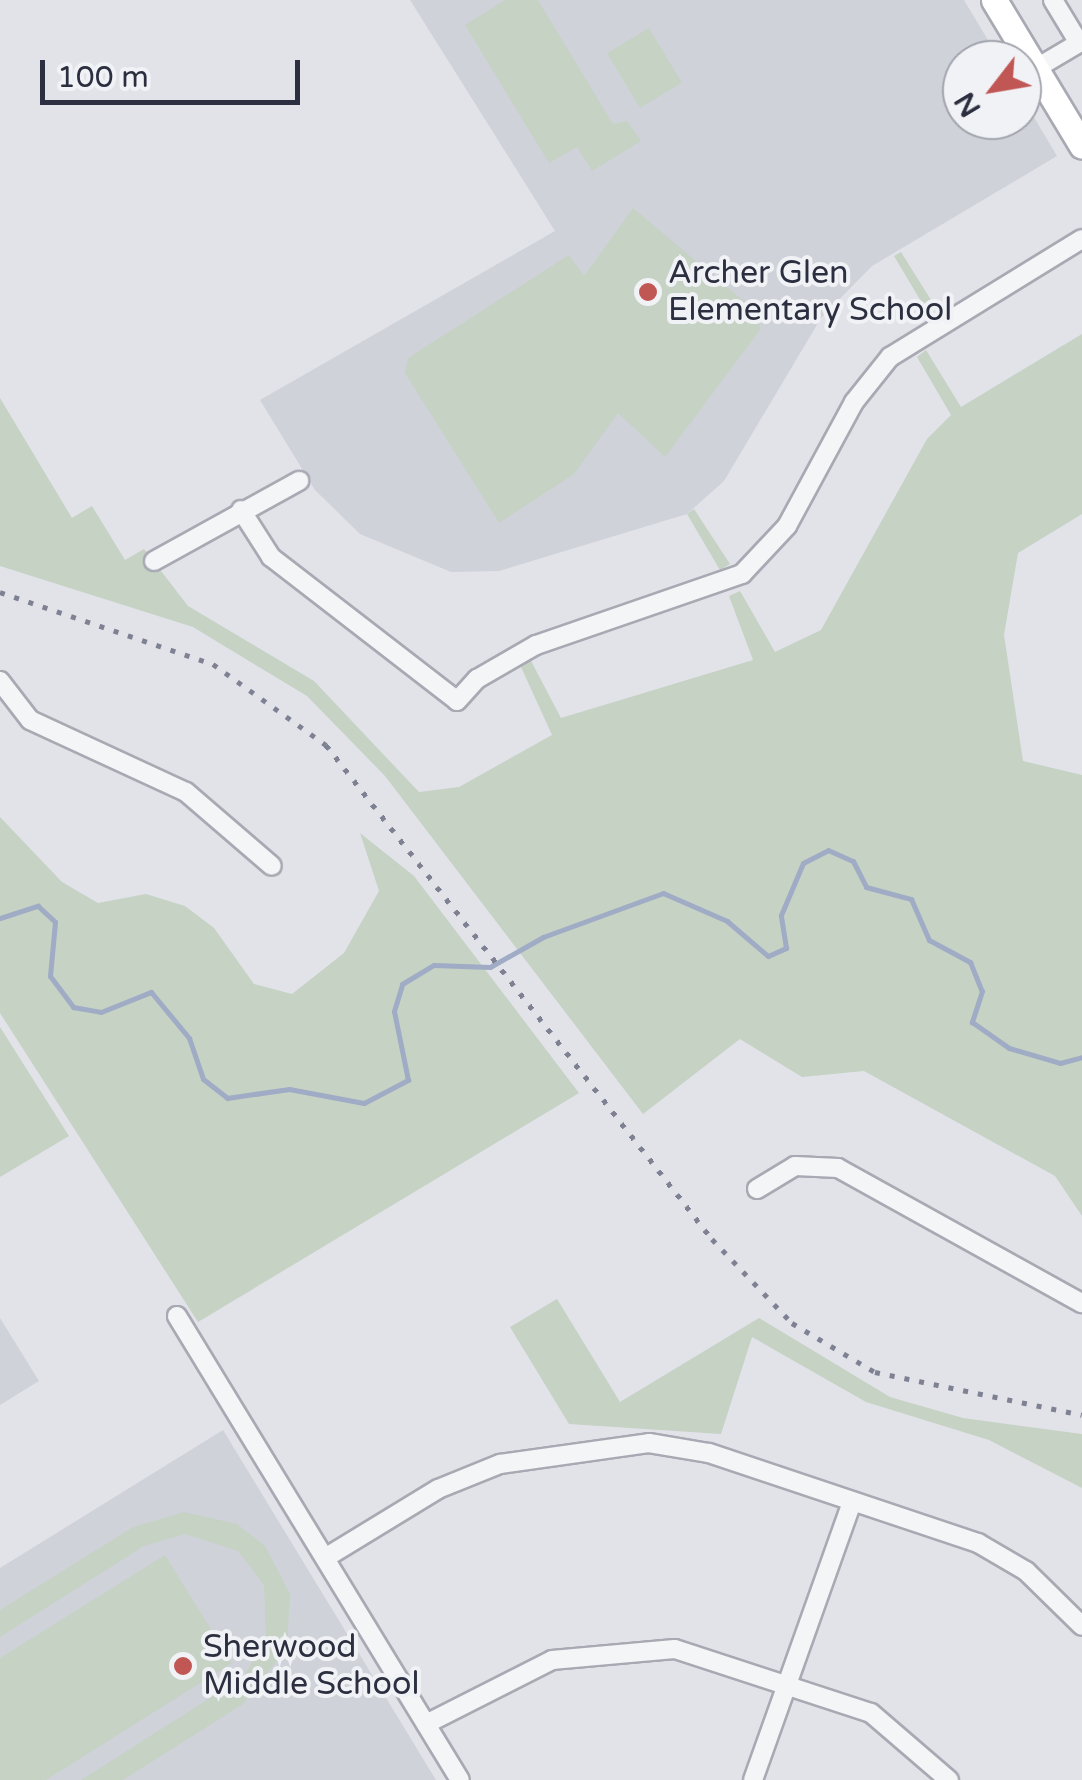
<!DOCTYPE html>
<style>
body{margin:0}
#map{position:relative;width:1082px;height:1780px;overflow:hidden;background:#e2e3e9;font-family:"Varela Round",sans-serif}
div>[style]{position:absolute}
.built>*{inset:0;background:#d0d2da}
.green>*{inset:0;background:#c5d2c4;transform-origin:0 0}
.stream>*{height:5px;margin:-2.5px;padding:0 2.5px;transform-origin:2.5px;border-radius:2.5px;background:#a0abc5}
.roads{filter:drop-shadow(2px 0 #a8a9b3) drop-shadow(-2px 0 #a8a9b3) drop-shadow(0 2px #a8a9b3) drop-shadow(0 -2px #a8a9b3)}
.minor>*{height:18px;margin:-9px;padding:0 9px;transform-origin:9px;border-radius:9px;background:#f4f5f7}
.secondary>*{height:25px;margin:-12.5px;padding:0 12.5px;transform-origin:12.5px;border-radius:12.5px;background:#fff}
.rail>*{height:5px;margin-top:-2.5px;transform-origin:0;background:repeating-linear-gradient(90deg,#7d8191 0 5px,transparent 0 15px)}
.dots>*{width:28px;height:28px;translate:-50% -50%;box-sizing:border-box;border:5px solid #f1f2f6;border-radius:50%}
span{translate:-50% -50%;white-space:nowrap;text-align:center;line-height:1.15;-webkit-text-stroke:8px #f1f2f6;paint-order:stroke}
.poi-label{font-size:32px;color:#2c2f3f}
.left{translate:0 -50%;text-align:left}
.north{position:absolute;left:942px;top:40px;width:100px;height:100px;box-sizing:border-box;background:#f1f2f6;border:2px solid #a2a4ad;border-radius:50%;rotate:239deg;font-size:28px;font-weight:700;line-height:40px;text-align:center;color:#2c2f3f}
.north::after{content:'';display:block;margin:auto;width:35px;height:45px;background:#c15754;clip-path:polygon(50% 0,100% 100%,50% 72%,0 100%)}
.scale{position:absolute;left:40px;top:60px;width:260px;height:45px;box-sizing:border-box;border:5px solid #2c2f3f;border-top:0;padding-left:12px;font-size:30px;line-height:35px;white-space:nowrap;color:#2c2f3f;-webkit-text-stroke:8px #f1f2f6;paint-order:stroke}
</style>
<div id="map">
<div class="built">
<i style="clip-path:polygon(410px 0,964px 0,1000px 60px,962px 60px,962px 120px,1022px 120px,1022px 97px,1057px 156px,872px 266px,821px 318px,724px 481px,687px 514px,499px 571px,451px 572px,360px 534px,315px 490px,260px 400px,555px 231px)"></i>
<i style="clip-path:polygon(0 1318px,39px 1381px,0 1405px)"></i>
<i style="clip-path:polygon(223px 1430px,436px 1780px,0 1780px,0 1568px)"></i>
</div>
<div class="green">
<i style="clip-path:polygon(505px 0,538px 0,613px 124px,627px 121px,641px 141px,592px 171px,577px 147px,549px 163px,465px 25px)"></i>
<i style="left:649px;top:28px;width:64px;height:49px;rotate:59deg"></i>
<i style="clip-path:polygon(633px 208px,758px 313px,760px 330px,665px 457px,618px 413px,574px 474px,499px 523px,405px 373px,408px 358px,569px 255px,584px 276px)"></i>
<i style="clip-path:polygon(901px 252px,936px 308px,928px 313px,894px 256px)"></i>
<i style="clip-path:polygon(1082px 334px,1082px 514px,1018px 553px,1004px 635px,1023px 761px,1082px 775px,1082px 1216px,1055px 1176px,864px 1071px,802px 1077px,740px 1039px,643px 1114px,385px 776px,307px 696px,193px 627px,0 566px,0 398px,72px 518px,92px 506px,125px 560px,144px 549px,188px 606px,314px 681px,419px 792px,459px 787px,552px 735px,521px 667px,531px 661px,561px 718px,753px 660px,729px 596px,740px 591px,775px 652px,821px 630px,927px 439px,951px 415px,917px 357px,926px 350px,961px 407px)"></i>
<i style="clip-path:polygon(694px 509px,730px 564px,720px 570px,687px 514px)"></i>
<i style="clip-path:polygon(0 817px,62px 882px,98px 903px,146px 894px,185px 906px,214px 928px,254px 984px,292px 994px,344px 953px,379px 891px,360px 833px,414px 876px,579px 1093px,198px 1322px,0 1013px)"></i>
<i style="clip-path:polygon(0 1027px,69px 1136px,0 1177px)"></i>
<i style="clip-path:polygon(557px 1299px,620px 1402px,759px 1318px,890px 1397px,963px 1418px,1082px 1434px,1082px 1488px,989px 1440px,866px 1402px,752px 1337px,721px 1434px,569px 1424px,510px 1327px)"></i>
<i style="clip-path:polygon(184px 1512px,237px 1524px,265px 1546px,290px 1594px,287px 1648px,243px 1704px,123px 1780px,81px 1780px,243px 1677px,266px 1641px,264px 1585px,238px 1551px,185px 1534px,144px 1546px,0 1637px,0 1610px,133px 1527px)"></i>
<i style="clip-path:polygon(165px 1555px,232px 1663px,46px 1780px,0 1780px,0 1658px)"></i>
</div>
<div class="stream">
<i style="left:0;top:918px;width:40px;rotate:-18deg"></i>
<i style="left:38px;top:906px;width:23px;rotate:43deg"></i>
<i style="left:55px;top:922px;width:54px;rotate:95.3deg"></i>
<i style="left:50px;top:976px;width:39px;rotate:53deg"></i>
<i style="left:73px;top:1007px;width:28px;rotate:10deg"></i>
<i style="left:101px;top:1012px;width:54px;rotate:-21.8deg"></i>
<i style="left:151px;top:992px;width:60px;rotate:50.4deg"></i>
<i style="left:189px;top:1038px;width:43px;rotate:71.1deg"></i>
<i style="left:203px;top:1079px;width:31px;rotate:38deg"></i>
<i style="left:227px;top:1098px;width:63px;rotate:-8.3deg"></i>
<i style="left:289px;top:1089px;width:76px;rotate:10.6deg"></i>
<i style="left:364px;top:1103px;width:50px;rotate:-27.6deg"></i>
<i style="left:408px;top:1080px;width:70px;rotate:-101.5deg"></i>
<i style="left:394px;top:1011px;width:28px;rotate:-73deg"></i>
<i style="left:402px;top:984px;width:37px;rotate:-31deg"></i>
<i style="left:434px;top:965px;width:56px;rotate:2deg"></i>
<i style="left:490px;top:967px;width:61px;rotate:-29.5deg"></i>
<i style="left:543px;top:937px;width:128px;rotate:-20.1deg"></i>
<i style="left:663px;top:893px;width:70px;rotate:23.6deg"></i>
<i style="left:727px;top:921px;width:54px;rotate:40.5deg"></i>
<i style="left:768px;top:956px;width:20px;rotate:-24deg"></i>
<i style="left:786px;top:948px;width:33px;rotate:-99deg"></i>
<i style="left:781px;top:915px;width:56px;rotate:-67.1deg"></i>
<i style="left:803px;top:863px;width:28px;rotate:-27deg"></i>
<i style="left:828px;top:850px;width:27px;rotate:24deg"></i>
<i style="left:853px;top:861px;width:29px;rotate:63deg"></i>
<i style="left:866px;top:887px;width:47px;rotate:14.9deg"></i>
<i style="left:911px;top:899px;width:45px;rotate:66.3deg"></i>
<i style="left:929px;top:940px;width:47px;rotate:28.2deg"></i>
<i style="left:970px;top:962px;width:31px;rotate:68deg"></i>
<i style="left:982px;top:991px;width:33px;rotate:108deg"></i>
<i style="left:972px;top:1022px;width:45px;rotate:35.1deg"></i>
<i style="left:1009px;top:1048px;width:53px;rotate:16.4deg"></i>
<i style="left:1060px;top:1063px;width:23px;rotate:-15deg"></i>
</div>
<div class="roads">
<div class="minor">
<i style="left:1035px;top:69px;width:51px;rotate:-30.6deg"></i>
<i style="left:1079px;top:43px;width:50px;rotate:-121.2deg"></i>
<i style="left:241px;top:510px;width:56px;rotate:57.4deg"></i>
<i style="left:271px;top:557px;width:235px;rotate:37.7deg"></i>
<i style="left:457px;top:701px;width:30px;rotate:-48deg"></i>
<i style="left:477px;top:679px;width:68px;rotate:-30deg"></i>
<i style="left:536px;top:645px;width:218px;rotate:-19deg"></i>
<i style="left:742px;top:574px;width:66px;rotate:-46.8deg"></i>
<i style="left:787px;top:526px;width:141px;rotate:-61.6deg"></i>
<i style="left:854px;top:402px;width:58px;rotate:-51.3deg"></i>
<i style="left:890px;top:357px;width:225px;rotate:-31.6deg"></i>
<i style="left:154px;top:561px;width:166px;rotate:-28.9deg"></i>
<i style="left:0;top:681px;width:49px;rotate:52.4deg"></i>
<i style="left:30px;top:720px;width:172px;rotate:24.8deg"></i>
<i style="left:186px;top:792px;width:113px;rotate:40.7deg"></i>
<i style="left:757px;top:1189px;width:44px;rotate:-31.2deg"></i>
<i style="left:795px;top:1166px;width:43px;rotate:2.7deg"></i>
<i style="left:838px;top:1168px;width:279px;rotate:29deg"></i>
<i style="left:177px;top:1316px;width:543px;rotate:58.62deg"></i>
<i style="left:325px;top:1558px;width:132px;rotate:-31.4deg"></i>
<i style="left:438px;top:1489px;width:67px;rotate:-22deg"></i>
<i style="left:500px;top:1464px;width:150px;rotate:-8deg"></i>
<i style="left:649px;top:1443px;width:61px;rotate:9.5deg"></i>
<i style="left:709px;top:1453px;width:284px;rotate:18.5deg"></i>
<i style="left:978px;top:1543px;width:56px;rotate:30.3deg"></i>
<i style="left:1026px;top:1571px;width:78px;rotate:44.5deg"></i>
<i style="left:426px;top:1724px;width:141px;rotate:-26.9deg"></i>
<i style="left:552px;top:1660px;width:123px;rotate:-5.1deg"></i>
<i style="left:675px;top:1649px;width:206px;rotate:18.1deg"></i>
<i style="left:871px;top:1713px;width:103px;rotate:40.7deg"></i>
<i style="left:753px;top:1780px;width:292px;rotate:-70.4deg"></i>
</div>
<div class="secondary">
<i style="left:994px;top:0;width:170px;rotate:58.9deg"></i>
</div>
</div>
<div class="rail">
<i style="left:0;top:592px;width:225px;rotate:18.7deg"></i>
<i style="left:213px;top:664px;width:139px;rotate:35.6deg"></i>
<i style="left:326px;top:745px;width:627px;rotate:52deg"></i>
<i style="left:712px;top:1239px;width:116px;rotate:46.4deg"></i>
<i style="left:792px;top:1323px;width:96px;rotate:30.6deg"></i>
<i style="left:875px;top:1372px;width:211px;rotate:11.7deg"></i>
</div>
<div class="dots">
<i style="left:648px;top:292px;background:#c15754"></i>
<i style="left:183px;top:1666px;background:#c15754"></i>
</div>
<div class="poi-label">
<span class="left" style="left:668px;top:292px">Archer Glen<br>Elementary School</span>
<span class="left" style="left:203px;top:1666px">Sherwood<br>Middle School</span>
</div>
<div class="north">N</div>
<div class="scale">100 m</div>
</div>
